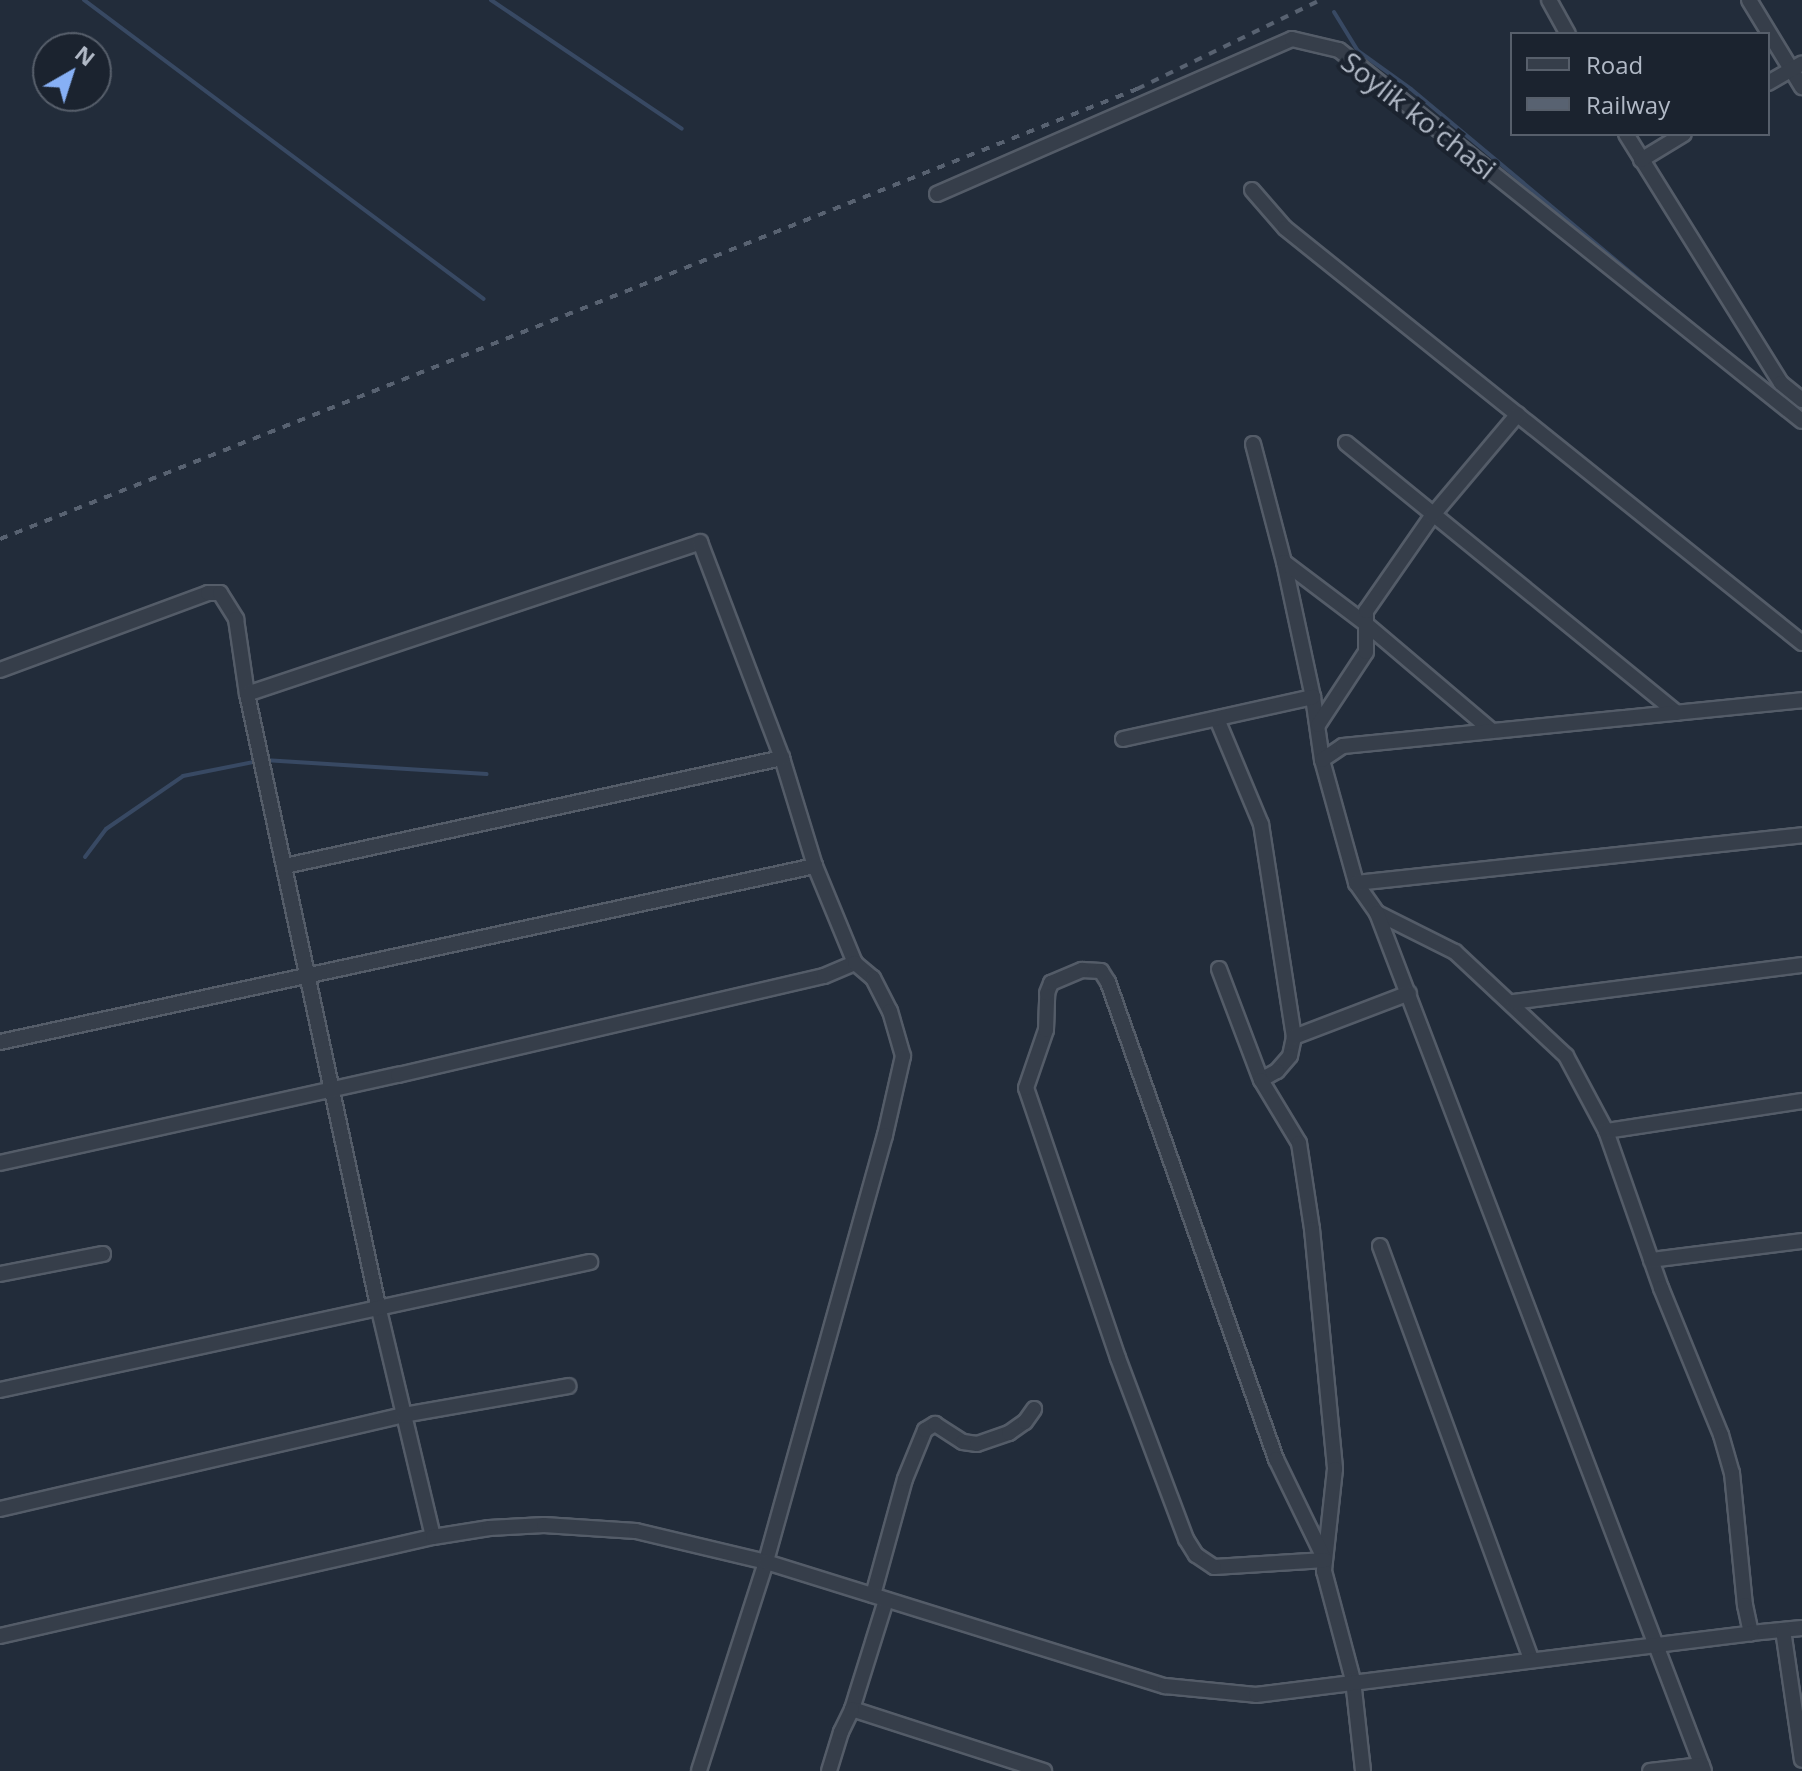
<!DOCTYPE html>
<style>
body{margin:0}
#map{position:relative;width:1802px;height:1771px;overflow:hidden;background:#222c3a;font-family:"Open Sans",sans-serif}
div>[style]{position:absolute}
.stream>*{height:4px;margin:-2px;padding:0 2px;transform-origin:2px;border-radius:2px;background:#384963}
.roads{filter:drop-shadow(2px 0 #545c68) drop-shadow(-2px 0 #545c68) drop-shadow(0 2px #545c68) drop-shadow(0 -2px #545c68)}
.minor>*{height:14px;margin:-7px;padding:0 7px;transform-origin:7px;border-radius:7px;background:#363e4a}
.rail>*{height:4px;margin-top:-2px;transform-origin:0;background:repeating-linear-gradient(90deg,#586271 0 8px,transparent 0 16px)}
span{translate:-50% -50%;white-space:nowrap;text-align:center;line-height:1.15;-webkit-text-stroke:8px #1b232f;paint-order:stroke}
.street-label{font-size:28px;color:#b1b9c6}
.legend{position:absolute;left:1510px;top:32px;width:260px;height:104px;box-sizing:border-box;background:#1b232f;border:2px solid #575f6b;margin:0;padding:10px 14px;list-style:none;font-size:24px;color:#b1b9c6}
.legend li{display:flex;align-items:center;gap:16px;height:40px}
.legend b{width:40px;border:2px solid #575f6b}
.north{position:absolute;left:32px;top:32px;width:80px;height:80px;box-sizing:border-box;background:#1b232f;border:2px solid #575f6b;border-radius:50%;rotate:39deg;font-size:22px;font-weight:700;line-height:32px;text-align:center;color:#b1b9c6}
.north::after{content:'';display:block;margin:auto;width:28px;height:36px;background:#87b0f5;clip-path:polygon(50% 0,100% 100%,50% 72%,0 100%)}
</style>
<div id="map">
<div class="stream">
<i style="left:84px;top:0;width:499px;rotate:36.8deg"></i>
<i style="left:491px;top:0;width:230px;rotate:34deg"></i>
<i style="left:1334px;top:12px;width:46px;rotate:58.4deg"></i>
<i style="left:1358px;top:51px;width:65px;rotate:35.6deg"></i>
<i style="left:1411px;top:89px;width:395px;rotate:39.9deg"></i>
<i style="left:85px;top:857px;width:35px;rotate:-53deg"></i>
<i style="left:106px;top:829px;width:93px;rotate:-34.5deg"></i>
<i style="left:183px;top:776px;width:83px;rotate:-11.2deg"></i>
<i style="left:264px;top:760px;width:223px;rotate:3.6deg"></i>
</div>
<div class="roads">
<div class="minor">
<i style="left:1549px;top:0;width:39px;rotate:61deg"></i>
<i style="left:1749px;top:0;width:102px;rotate:58.7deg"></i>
<i style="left:1768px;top:83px;width:39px;rotate:-30deg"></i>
<i style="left:1626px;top:134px;width:293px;rotate:58.1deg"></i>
<i style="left:1781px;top:383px;width:27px;rotate:39deg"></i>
<i style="left:1641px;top:160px;width:50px;rotate:-31.2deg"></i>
<i style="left:1252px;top:190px;width:50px;rotate:49deg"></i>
<i style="left:1285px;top:228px;width:663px;rotate:38.75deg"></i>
<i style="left:937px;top:194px;width:387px;rotate:-23.6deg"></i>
<i style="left:1292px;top:39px;width:48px;rotate:13.2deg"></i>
<i style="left:1339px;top:50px;width:593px;rotate:38.71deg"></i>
<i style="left:1346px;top:443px;width:427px;rotate:39.2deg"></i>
<i style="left:1253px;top:444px;width:122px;rotate:75.3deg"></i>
<i style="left:1284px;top:562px;width:138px;rotate:77.9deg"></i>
<i style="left:1313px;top:697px;width:64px;rotate:81.9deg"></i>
<i style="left:1322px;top:760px;width:128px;rotate:74.5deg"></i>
<i style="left:1356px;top:883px;width:37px;rotate:55deg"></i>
<i style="left:1377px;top:913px;width:87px;rotate:26.6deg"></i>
<i style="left:1455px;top:952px;width:152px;rotate:43.1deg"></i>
<i style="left:1566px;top:1056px;width:85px;rotate:61.9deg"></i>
<i style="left:1606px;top:1131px;width:166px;rotate:70.7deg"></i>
<i style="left:1661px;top:1288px;width:159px;rotate:67.8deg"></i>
<i style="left:1721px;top:1435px;width:40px;rotate:74deg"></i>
<i style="left:1732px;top:1473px;width:133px;rotate:84.4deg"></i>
<i style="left:1745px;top:1605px;width:29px;rotate:78deg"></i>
<i style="left:1751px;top:1633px;width:51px;rotate:-5.6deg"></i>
<i style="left:1284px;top:562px;width:103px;rotate:37.1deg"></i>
<i style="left:1366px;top:624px;width:165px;rotate:40.3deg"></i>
<i style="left:0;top:670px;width:222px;rotate:-20.3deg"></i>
<i style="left:208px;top:593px;width:12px"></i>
<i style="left:220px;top:593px;width:31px;rotate:58deg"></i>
<i style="left:236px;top:619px;width:76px;rotate:81.7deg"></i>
<i style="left:247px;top:694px;width:630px;rotate:77.91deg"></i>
<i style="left:379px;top:1310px;width:233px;rotate:76.6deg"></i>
<i style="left:247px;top:694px;width:478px;rotate:-18.5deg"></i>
<i style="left:700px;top:542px;width:231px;rotate:69.2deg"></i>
<i style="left:782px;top:758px;width:113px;rotate:73deg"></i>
<i style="left:815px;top:866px;width:105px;rotate:67.6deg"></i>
<i style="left:1217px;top:719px;width:114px;rotate:67.3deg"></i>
<i style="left:1261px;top:824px;width:216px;rotate:81.2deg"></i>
<i style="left:1294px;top:1037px;width:19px;rotate:102deg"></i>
<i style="left:1290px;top:1056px;width:20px;rotate:131deg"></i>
<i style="left:1277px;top:1071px;width:18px;rotate:151deg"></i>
<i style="left:1318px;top:725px;width:87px;rotate:-56.7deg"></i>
<i style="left:1366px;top:652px;width:41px;rotate:-90deg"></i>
<i style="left:1366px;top:611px;width:116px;rotate:-55.2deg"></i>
<i style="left:1432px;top:516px;width:133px;rotate:-49.9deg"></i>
<i style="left:1123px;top:739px;width:195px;rotate:-12.5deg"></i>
<i style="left:1322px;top:760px;width:25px;rotate:-34deg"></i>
<i style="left:1343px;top:746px;width:461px;rotate:-5.7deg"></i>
<i style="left:285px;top:866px;width:509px;rotate:-12.26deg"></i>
<i style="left:1356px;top:883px;width:449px;rotate:-6.1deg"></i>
<i style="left:1377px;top:913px;width:918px;rotate:69.14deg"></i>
<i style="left:1219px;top:969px;width:119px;rotate:69.3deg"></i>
<i style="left:1261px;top:1080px;width:74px;rotate:58.9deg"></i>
<i style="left:1299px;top:1143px;width:87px;rotate:81.4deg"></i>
<i style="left:1312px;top:1229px;width:241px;rotate:84.5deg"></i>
<i style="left:1335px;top:1469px;width:103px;rotate:96.2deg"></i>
<i style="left:1324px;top:1571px;width:113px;rotate:75.1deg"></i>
<i style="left:1353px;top:1680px;width:92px;rotate:83.7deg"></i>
<i style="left:1082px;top:970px;width:19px;rotate:3deg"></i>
<i style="left:1101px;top:971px;width:13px;rotate:58deg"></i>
<i style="left:1108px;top:982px;width:506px;rotate:70.6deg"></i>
<i style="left:1276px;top:1459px;width:112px;rotate:64.1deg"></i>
<i style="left:1325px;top:1560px;width:111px;rotate:176.4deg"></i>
<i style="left:1214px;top:1567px;width:22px;rotate:-146deg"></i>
<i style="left:1196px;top:1555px;width:19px;rotate:-122deg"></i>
<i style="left:1186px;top:1539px;width:193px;rotate:-110.6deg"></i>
<i style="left:1118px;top:1358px;width:285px;rotate:-108.8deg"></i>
<i style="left:1026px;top:1088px;width:61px;rotate:-71deg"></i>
<i style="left:1046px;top:1030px;width:37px;rotate:-88deg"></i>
<i style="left:1047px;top:993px;width:11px;rotate:-68deg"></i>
<i style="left:1051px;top:983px;width:34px;rotate:-23deg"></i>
<i style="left:1513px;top:1002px;width:291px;rotate:-7.3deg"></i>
<i style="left:1294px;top:1037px;width:123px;rotate:-20.9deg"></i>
<i style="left:0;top:1042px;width:834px;rotate:-12.19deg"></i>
<i style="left:1606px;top:1131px;width:198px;rotate:-8.7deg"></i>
<i style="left:0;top:1163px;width:408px;rotate:-12.5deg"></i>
<i style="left:398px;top:1075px;width:437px;rotate:-13.1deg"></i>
<i style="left:824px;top:976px;width:34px;rotate:-23deg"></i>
<i style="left:855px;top:963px;width:23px;rotate:40deg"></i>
<i style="left:873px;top:978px;width:37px;rotate:63deg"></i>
<i style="left:890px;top:1011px;width:47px;rotate:73.9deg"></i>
<i style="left:903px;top:1056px;width:81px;rotate:102.8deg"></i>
<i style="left:885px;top:1135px;width:443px;rotate:105.6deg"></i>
<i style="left:766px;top:1562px;width:219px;rotate:107.8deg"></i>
<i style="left:1380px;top:1246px;width:439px;rotate:69.9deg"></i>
<i style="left:1651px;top:1260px;width:152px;rotate:-7.2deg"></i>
<i style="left:0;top:1274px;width:105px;rotate:-11deg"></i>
<i style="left:0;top:1390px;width:604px;rotate:-12.24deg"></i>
<i style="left:0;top:1509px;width:415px;rotate:-13.1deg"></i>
<i style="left:404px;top:1415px;width:167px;rotate:-10deg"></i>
<i style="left:873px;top:1595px;width:120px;rotate:-74.6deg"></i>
<i style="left:905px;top:1479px;width:53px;rotate:-67.8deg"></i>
<i style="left:925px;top:1430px;width:12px;rotate:-31deg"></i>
<i style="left:935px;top:1424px;width:33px;rotate:33deg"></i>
<i style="left:963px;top:1442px;width:14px;rotate:8deg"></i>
<i style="left:977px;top:1444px;width:34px;rotate:-19deg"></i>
<i style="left:1009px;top:1433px;width:19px;rotate:-35deg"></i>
<i style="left:1025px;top:1422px;width:16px;rotate:-55deg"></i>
<i style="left:886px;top:1600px;width:114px;rotate:107.3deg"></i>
<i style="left:852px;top:1709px;width:202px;rotate:17.9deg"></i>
<i style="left:1783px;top:1630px;width:131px;rotate:81.7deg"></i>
<i style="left:0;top:1636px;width:444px;rotate:-12.9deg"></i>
<i style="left:433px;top:1537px;width:57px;rotate:-9.1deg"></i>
<i style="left:489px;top:1528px;width:55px;rotate:-3.1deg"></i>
<i style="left:544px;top:1525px;width:92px;rotate:3.7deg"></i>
<i style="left:636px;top:1531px;width:134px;rotate:13.4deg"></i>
<i style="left:766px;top:1562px;width:418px;rotate:17.3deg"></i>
<i style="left:1165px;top:1686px;width:91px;rotate:5.6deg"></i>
<i style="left:1256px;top:1695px;width:499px;rotate:-7.1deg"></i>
<i style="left:829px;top:1771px;width:41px;rotate:-72.9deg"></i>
<i style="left:841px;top:1732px;width:25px;rotate:-64deg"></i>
<i style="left:1650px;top:1771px;width:52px;rotate:-6.6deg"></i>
</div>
</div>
<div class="rail">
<i style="left:0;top:539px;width:1223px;rotate:-21.59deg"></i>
<i style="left:1137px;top:89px;width:203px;rotate:-25.9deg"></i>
</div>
<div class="street-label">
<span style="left:1419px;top:115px;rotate:38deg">Soylik ko'chasi</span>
</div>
<ul class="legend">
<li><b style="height:10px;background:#363e4a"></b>Road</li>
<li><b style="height:10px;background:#586271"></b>Railway</li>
</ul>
<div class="north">N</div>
</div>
